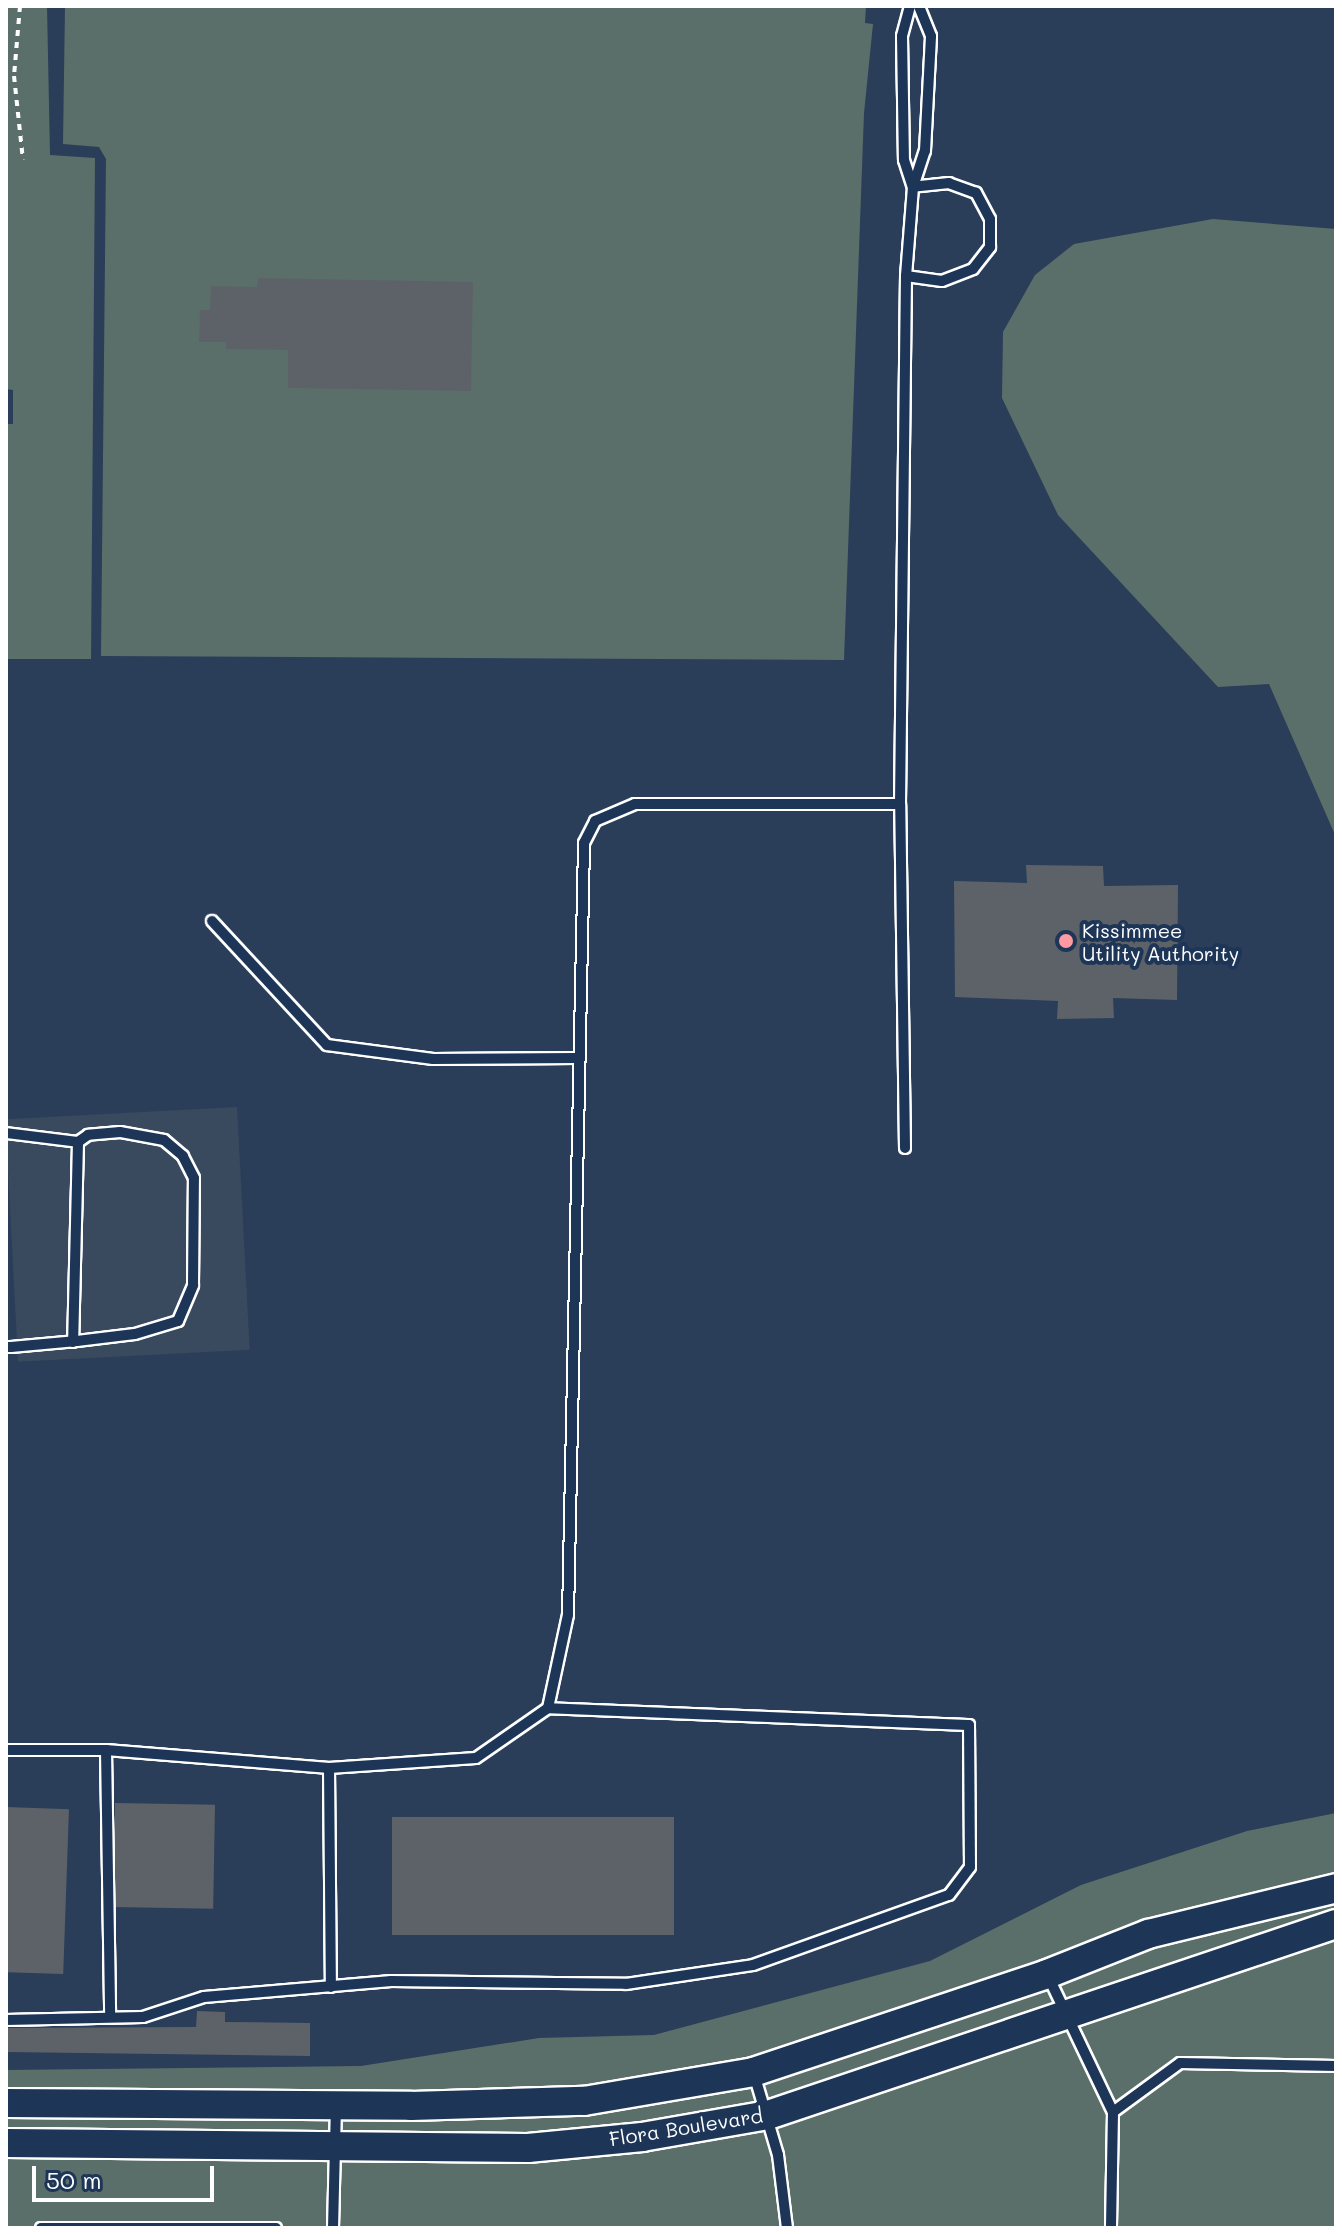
<!DOCTYPE html>
<style>
body{margin:0}
#map{position:relative;width:1342px;height:2234px;overflow:hidden;background:#2a3e5a;font-family:Mali,sans-serif}
div>[style]{position:absolute}
.built>*{inset:0;background:#39495e;transform-origin:0 0}
.green>*{inset:0;background:#5b6f6a}
.building>*{inset:0;background:#5d6268;transform-origin:0 0}
.path>*{height:4px;margin-top:-2px;transform-origin:0;background:repeating-linear-gradient(90deg,#fff 0 6px,transparent 0 12px)}
.roads{filter:drop-shadow(2px 0 #fff) drop-shadow(-2px 0 #fff) drop-shadow(0 2px #fff) drop-shadow(0 -2px #fff)}
.lane>*{height:10px;margin:-5px;padding:0 5px;transform-origin:5px;border-radius:5px;background:#1d3557}
.secondary>*{height:28px;margin:-14px;padding:0 14px;transform-origin:14px;border-radius:14px;background:#1d3557}
.dots>*{width:22px;height:22px;translate:-50% -50%;box-sizing:border-box;border:4px solid #1d3557;border-radius:50%}
span{translate:-50% -50%;white-space:nowrap;text-align:center;line-height:1.15;-webkit-text-stroke:8px #1d3557;paint-order:stroke}
.poi-label{font-size:20px;color:#fff}
.left{translate:0 -50%;text-align:left}
.street-label{font-size:20px;color:#fff}
.frame{position:absolute;inset:0;border:8px solid #fff;pointer-events:none}
.scale{position:absolute;left:32px;top:2166px;width:182px;height:36px;box-sizing:border-box;border:4px solid #fff;border-top:0;padding-left:10px;font-size:24px;line-height:28px;white-space:nowrap;color:#fff;-webkit-text-stroke:6px #1d3557;paint-order:stroke}
</style>
<div id="map">
<div class="built">
<i style="left:237px;top:1107px;width:243px;height:232px;rotate:87deg"></i>
</div>
<div class="green">
<i style="clip-path:polygon(6px 6px,47px 6px,50px 155px,95px 158px,91px 659px,6px 659px,6px 424px,13px 424px,13px 390px,6px 389px)"></i>
<i style="clip-path:polygon(65px 6px,866px 6px,865px 23px,873px 24px,864px 113px,844px 660px,101px 656px,106px 159px,99px 147px,63px 144px)"></i>
<i style="clip-path:polygon(1213px 219px,1336px 229px,1336px 837px,1269px 684px,1218px 687px,1058px 515px,1002px 398px,1003px 332px,1035px 275px,1074px 244px)"></i>
<i style="clip-path:polygon(1336px 1813px,1336px 1874px,1145px 1921px,1044px 1960px,750px 2059px,583px 2087px,410px 2092px,6px 2089px,6px 2070px,361px 2066px,539px 2038px,654px 2035px,930px 1961px,1081px 1885px,1247px 1831px)"></i>
<i style="clip-path:polygon(1336px 1902px,1336px 1909px,766px 2101px,641px 2123px,527px 2134px,6px 2130px,6px 2117px,411px 2120px,584px 2115px,757px 2086px,1040px 1992px,1151px 1948px)"></i>
<i style="clip-path:polygon(1336px 1939px,1336px 2228px,6px 2228px,6px 2158px,529px 2162px,644px 2151px,772px 2128px)"></i>
</div>
<div class="building">
<i style="clip-path:polygon(258px 278px,473px 282px,471px 391px,288px 388px,288px 350px,226px 349px,226px 342px,199px 342px,200px 310px,210px 310px,211px 286px,257px 287px)"></i>
<i style="clip-path:polygon(1026px 865px,1103px 866px,1104px 886px,1178px 885px,1177px 1000px,1113px 998px,1114px 1018px,1057px 1019px,1058px 1001px,955px 997px,954px 881px,1027px 883px)"></i>
<i style="left:115px;top:1803px;width:100px;height:104px;rotate:1deg"></i>
<i style="left:6px;top:1807px;width:63px;height:165px;rotate:2deg"></i>
<i style="left:392px;top:1817px;width:282px;height:118px"></i>
<i style="clip-path:polygon(197px 2011px,225px 2012px,225px 2022px,310px 2023px,310px 2056px,6px 2052px,6px 2028px,196px 2027px)"></i>
</div>
<div class="path">
<i style="left:20px;top:6px;width:70px;rotate:94.9deg"></i>
<i style="left:14px;top:76px;width:84px;rotate:83.9deg"></i>
</div>
<div class="roads">
<div class="lane">
<i style="left:910px;top:6px;width:31px;rotate:105deg"></i>
<i style="left:902px;top:36px;width:124px;rotate:89.1deg"></i>
<i style="left:904px;top:160px;width:28px;rotate:72deg"></i>
<i style="left:906px;top:276px;width:36px;rotate:8deg"></i>
<i style="left:942px;top:281px;width:33px;rotate:-21deg"></i>
<i style="left:973px;top:269px;width:28px;rotate:-52deg"></i>
<i style="left:990px;top:247px;width:28px;rotate:-90deg"></i>
<i style="left:990px;top:219px;width:30px;rotate:-118deg"></i>
<i style="left:976px;top:193px;width:29px;rotate:-160deg"></i>
<i style="left:949px;top:183px;width:36px;rotate:174deg"></i>
<i style="left:212px;top:921px;width:169px;rotate:47.2deg"></i>
<i style="left:327px;top:1045px;width:107px;rotate:7.5deg"></i>
<i style="left:433px;top:1059px;width:143px;rotate:-0.4deg"></i>
<i style="left:6px;top:1133px;width:73px;rotate:7.1deg"></i>
<i style="left:905px;top:1148px;width:344px;rotate:-90.8deg"></i>
<i style="left:900px;top:804px;width:528px;rotate:-89.35deg"></i>
<i style="left:906px;top:276px;width:89px;rotate:-85.5deg"></i>
<i style="left:913px;top:187px;width:38px;rotate:-72deg"></i>
<i style="left:925px;top:151px;width:115px;rotate:-87deg"></i>
<i style="left:931px;top:36px;width:32px;rotate:-112deg"></i>
<i style="left:6px;top:1347px;width:5px"></i>
<i style="left:11px;top:1347px;width:66px;rotate:-5.2deg"></i>
<i style="left:77px;top:1341px;width:58px;rotate:-6.9deg"></i>
<i style="left:135px;top:1334px;width:45px;rotate:-16.8deg"></i>
<i style="left:178px;top:1321px;width:39px;rotate:-67deg"></i>
<i style="left:193px;top:1285px;width:107px;rotate:-89.5deg"></i>
<i style="left:194px;top:1178px;width:25px;rotate:-117deg"></i>
<i style="left:183px;top:1156px;width:25px;rotate:-140deg"></i>
<i style="left:164px;top:1140px;width:45px;rotate:-169.7deg"></i>
<i style="left:120px;top:1132px;width:32px;rotate:175deg"></i>
<i style="left:88px;top:1135px;width:12px;rotate:145deg"></i>
<i style="left:78px;top:1142px;width:200px;rotate:91.4deg"></i>
<i style="left:6px;top:1750px;width:100px"></i>
<i style="left:106px;top:1750px;width:224px;rotate:4.6deg"></i>
<i style="left:329px;top:1768px;width:147px;rotate:-3.9deg"></i>
<i style="left:476px;top:1758px;width:88px;rotate:-34.8deg"></i>
<i style="left:548px;top:1708px;width:95px;rotate:-77.9deg"></i>
<i style="left:568px;top:1615px;width:772px;rotate:-88.81deg"></i>
<i style="left:584px;top:843px;width:25px;rotate:-63deg"></i>
<i style="left:595px;top:821px;width:43px;rotate:-23deg"></i>
<i style="left:635px;top:804px;width:265px"></i>
<i style="left:106px;top:1750px;width:267px;rotate:89.1deg"></i>
<i style="left:329px;top:1768px;width:219px;rotate:89.5deg"></i>
<i style="left:1048px;top:1976px;width:151px;rotate:64.5deg"></i>
<i style="left:1113px;top:2112px;width:116px;rotate:91deg"></i>
<i style="left:6px;top:2020px;width:137px;rotate:-1.3deg"></i>
<i style="left:143px;top:2017px;width:64px;rotate:-18.2deg"></i>
<i style="left:204px;top:1997px;width:188px;rotate:-4.9deg"></i>
<i style="left:391px;top:1981px;width:235px;rotate:0.7deg"></i>
<i style="left:626px;top:1984px;width:128px;rotate:-8.5deg"></i>
<i style="left:753px;top:1965px;width:208px;rotate:-19.7deg"></i>
<i style="left:949px;top:1895px;width:35px;rotate:-53deg"></i>
<i style="left:970px;top:1867px;width:142px;rotate:-90.4deg"></i>
<i style="left:969px;top:1725px;width:421px;rotate:-177.7deg"></i>
<i style="left:754px;top:2074px;width:84px;rotate:73.5deg"></i>
<i style="left:778px;top:2155px;width:74px;rotate:83deg"></i>
<i style="left:1113px;top:2112px;width:83px;rotate:-36.2deg"></i>
<i style="left:1180px;top:2063px;width:156px;rotate:1.1deg"></i>
<i style="left:41px;top:2228px;width:235px"></i>
<i style="left:333px;top:2228px;width:122px;rotate:-88.6deg"></i>
</div>
<div class="secondary">
<i style="left:6px;top:2103px;width:405px;rotate:0.4deg"></i>
<i style="left:411px;top:2106px;width:173px;rotate:-1.7deg"></i>
<i style="left:584px;top:2101px;width:171px;rotate:-9.7deg"></i>
<i style="left:753px;top:2072px;width:310px;rotate:-18.4deg"></i>
<i style="left:1047px;top:1974px;width:109px;rotate:-21.6deg"></i>
<i style="left:1148px;top:1934px;width:194px;rotate:-13.7deg"></i>
<i style="left:6px;top:2143px;width:522px;rotate:0.55deg"></i>
<i style="left:528px;top:2148px;width:115px;rotate:-5.5deg"></i>
<i style="left:642px;top:2137px;width:128px;rotate:-9.9deg"></i>
<i style="left:768px;top:2115px;width:599px;rotate:-18.59deg"></i>
</div>
</div>
<div class="dots">
<i style="left:1066px;top:941px;background:#ff9aa2"></i>
</div>
<div class="poi-label">
<span class="left" style="left:1082px;top:942px">Kissimmee<br>Utility Authority</span>
</div>
<div class="street-label">
<span style="left:686px;top:2127px;rotate:-9deg">Flora Boulevard</span>
</div>
<div class="frame"></div>
<div class="scale">50 m</div>
</div>
